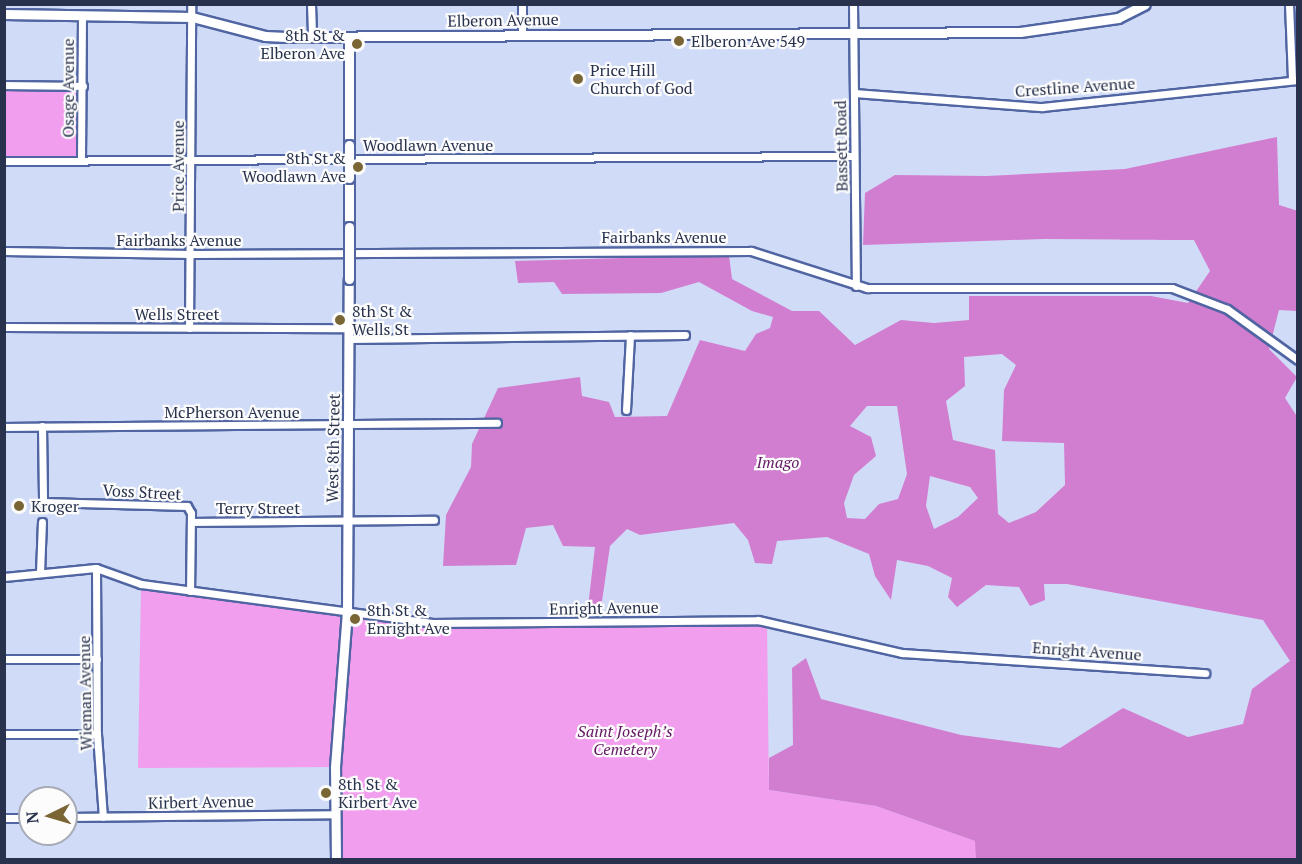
<!DOCTYPE html>
<meta charset="utf-8">
<style>
body{margin:0}
#map{position:relative;width:1302px;height:864px;overflow:hidden;background:#d0dbf7;font-family:"PT Serif",serif}
div>[style]{position:absolute}
.green>*{inset:0;background:#f29eee;transform-origin:0 0}
.forest>*{inset:0;background:#d27ed0}
.roads{filter:drop-shadow(2px 0 #5065a2) drop-shadow(-2px 0 #5065a2) drop-shadow(0 2px #5065a2) drop-shadow(0 -2px #5065a2)}
.minor>*{height:7px;margin:-3.5px;padding:0 3.5px;transform-origin:3.5px;border-radius:3.5px;background:#fff}
.tertiary>*{height:9px;margin:-4.5px;padding:0 4.5px;transform-origin:4.5px;border-radius:4.5px;background:#fff}
.bridges{filter:drop-shadow(2px 0 #5065a2) drop-shadow(-2px 0 #5065a2) drop-shadow(0 2px #5065a2) drop-shadow(0 -2px #5065a2)}
.tertiary-bridge>*{height:9px;margin:-4.5px;padding:0 4.5px;transform-origin:4.5px;border-radius:4.5px;background:#fff}
.dots>*{width:16px;height:16px;translate:-50% -50%;box-sizing:border-box;border:3px solid #fcfcfc;border-radius:50%}
span{translate:-50% -50%;white-space:nowrap;text-align:center;line-height:1.15;-webkit-text-stroke:4.5px #fcfcfc;paint-order:stroke}
.street-label{font-size:16px;color:#28324d}
.poi-label{font-size:16px;color:#28324d}
.right{translate:-100% -50%;text-align:right}
.left{translate:0 -50%;text-align:left}
.park-label{font-size:16px;color:#631863;font-style:italic}
.frame{position:absolute;inset:0;border:6px solid #28324d;pointer-events:none}
.north{position:absolute;left:18px;top:786px;width:60px;height:60px;box-sizing:border-box;background:#fcfcfc;border:2px solid #a7abb6;border-radius:50%;rotate:265deg;font-size:16px;font-weight:700;line-height:24px;text-align:center;color:#28324d}
.north::after{content:'';display:block;margin:auto;width:21px;height:27px;background:#796634;clip-path:polygon(50% 0,100% 100%,50% 72%,0 100%)}
</style>
<div id="map">
<div class="green">
<i style="left:5px;top:85px;width:78px;height:76px;rotate:1deg"></i>
<i style="clip-path:polygon(141px 584px,420px 621px,767px 621px,769px 790px,876px 806px,975px 841px,1046px 859px,336px 859px,335px 767px,138px 768px)"></i>
</div>
<div class="forest">
<i style="clip-path:polygon(evenodd,1277px 137px,1279px 205px,1298px 211px,1297px 311px,1279px 310px,1269px 349px,1297px 377px,1285px 398px,1298px 418px,1297px 859px,976px 859px,975px 841px,876px 806px,769px 790px,769px 758px,793px 745px,792px 668px,806px 658px,821px 699px,961px 735px,1060px 748px,1123px 708px,1188px 737px,1243px 724px,1252px 689px,1290px 661px,1263px 620px,1067px 584px,1044px 584px,1045px 600px,1030px 606px,1019px 587px,986px 585px,957px 607px,948px 597px,952px 578px,928px 566px,897px 560px,891px 600px,875px 576px,869px 554px,827px 537px,777px 541px,772px 564px,755px 563px,748px 540px,734px 523px,640px 535px,627px 529px,610px 546px,601px 608px,588px 607px,595px 547px,563px 546px,553px 525px,526px 528px,516px 565px,443px 566px,446px 515px,471px 467px,472px 444px,498px 388px,580px 377px,582px 396px,609px 402px,615px 417px,667px 416px,700px 340px,745px 351px,756px 334px,770px 328px,773px 317px,752px 311px,699px 282px,661px 293px,562px 294px,554px 282px,518px 283px,515px 261px,729px 255px,732px 279px,792px 311px,819px 311px,855px 345px,901px 320px,934px 323px,969px 320px,969px 296px,1151px 296px,1188px 303px,1210px 271px,1194px 240px,1044px 239px,863px 245px,865px 193px,895px 175px,986px 176px,1125px 169px,1277px 137px,1002px 354px,1016px 365px,1004px 390px,1002px 441px,1064px 443px,1065px 485px,1036px 512px,1009px 523px,998px 514px,995px 450px,953px 440px,946px 401px,965px 386px,964px 357px,1002px 354px,1277px 137px,867px 406px,897px 406px,907px 474px,898px 499px,879px 504px,865px 519px,847px 518px,844px 503px,854px 475px,876px 456px,871px 437px,850px 426px,867px 406px,1277px 137px,930px 476px,970px 487px,978px 498px,958px 517px,934px 529px,926px 506px,930px 476px)"></i>
</div>
<div class="roads">
<div class="minor">
<i style="left:311px;top:4px;width:33px;rotate:88deg"></i>
<i style="left:522px;top:4px;width:31px;rotate:90deg"></i>
<i style="left:853px;top:4px;width:282px;rotate:89.4deg"></i>
<i style="left:1289px;top:4px;width:76px;rotate:87.7deg"></i>
<i style="left:4px;top:85px;width:79px;rotate:0.7deg"></i>
<i style="left:854px;top:93px;width:189px;rotate:4.3deg"></i>
<i style="left:1042px;top:107px;width:257px;rotate:-6deg"></i>
<i style="left:81px;top:160px;width:144px;rotate:-89.6deg"></i>
<i style="left:4px;top:161px;width:849px;rotate:-0.34deg"></i>
<i style="left:4px;top:251px;width:187px;rotate:0.9deg"></i>
<i style="left:191px;top:254px;width:560px;rotate:-0.31deg"></i>
<i style="left:751px;top:251px;width:122px;rotate:17.7deg"></i>
<i style="left:867px;top:288px;width:305px"></i>
<i style="left:1172px;top:288px;width:59px;rotate:20.9deg"></i>
<i style="left:1227px;top:309px;width:87px;rotate:35.7deg"></i>
<i style="left:4px;top:327px;width:345px;rotate:0.2deg"></i>
<i style="left:189px;top:328px;width:324px;rotate:-89.6deg"></i>
<i style="left:349px;top:339px;width:336px;rotate:-0.7deg"></i>
<i style="left:626px;top:410px;width:75px;rotate:-86.9deg"></i>
<i style="left:42px;top:426px;width:76px;rotate:89.2deg"></i>
<i style="left:43px;top:502px;width:144px;rotate:1.6deg"></i>
<i style="left:187px;top:506px;width:8px;rotate:60deg"></i>
<i style="left:191px;top:513px;width:78px;rotate:90.7deg"></i>
<i style="left:4px;top:427px;width:493px;rotate:-0.5deg"></i>
<i style="left:191px;top:522px;width:243px;rotate:-0.5deg"></i>
<i style="left:96px;top:568px;width:166px;rotate:89.7deg"></i>
<i style="left:97px;top:734px;width:83px;rotate:85.9deg"></i>
<i style="left:40px;top:573px;width:51px;rotate:-87.8deg"></i>
<i style="left:4px;top:577px;width:92px;rotate:-5.6deg"></i>
<i style="left:96px;top:568px;width:48px;rotate:19.6deg"></i>
<i style="left:141px;top:584px;width:296px;rotate:7.6deg"></i>
<i style="left:434px;top:623px;width:324px;rotate:-0.5deg"></i>
<i style="left:758px;top:620px;width:148px;rotate:12.9deg"></i>
<i style="left:902px;top:653px;width:304px;rotate:3.8deg"></i>
<i style="left:4px;top:659px;width:93px"></i>
<i style="left:4px;top:734px;width:93px"></i>
<i style="left:66px;top:817px;width:270px;rotate:-0.6deg"></i>
<i style="left:4px;top:818px;width:26px"></i>
</div>
<div class="tertiary">
<i style="left:4px;top:14px;width:188px;rotate:0.9deg"></i>
<i style="left:192px;top:17px;width:75px;rotate:14.6deg"></i>
<i style="left:265px;top:36px;width:21px;rotate:3deg"></i>
<i style="left:286px;top:37px;width:734px;rotate:-0.39deg"></i>
<i style="left:1020px;top:32px;width:99px;rotate:-8.1deg"></i>
<i style="left:1118px;top:18px;width:30px;rotate:-27deg"></i>
<i style="left:349px;top:37px;width:108px;rotate:90deg"></i>
<i style="left:349px;top:178px;width:49px;rotate:90deg"></i>
<i style="left:336px;top:860px;width:93px;rotate:-90.6deg"></i>
<i style="left:335px;top:767px;width:155px;rotate:-85.6deg"></i>
<i style="left:347px;top:612px;width:333px;rotate:-89.7deg"></i>
</div>
</div>
<div class="bridges">
<div class="tertiary-bridge">
<i style="left:349px;top:145px;width:33px;rotate:90deg"></i>
<i style="left:349px;top:227px;width:52px;rotate:90deg"></i>
</div>
</div>
<div class="dots">
<i style="left:679px;top:41px;background:#796634"></i>
<i style="left:357px;top:44px;background:#796634"></i>
<i style="left:578px;top:79px;background:#796634"></i>
<i style="left:358px;top:167px;background:#796634"></i>
<i style="left:340px;top:320px;background:#796634"></i>
<i style="left:19px;top:506px;background:#796634"></i>
<i style="left:355px;top:619px;background:#796634"></i>
<i style="left:326px;top:793px;background:#796634"></i>
</div>
<div class="street-label">
<span style="left:503px;top:20px;rotate:-1deg">Elberon Avenue</span>
<span style="left:1075px;top:87px;rotate:-4deg">Crestline Avenue</span>
<span style="left:68px;top:88px;rotate:-90deg">Osage Avenue</span>
<span style="left:428px;top:145px">Woodlawn Avenue</span>
<span style="left:841px;top:146px;rotate:-91deg">Bassett Road</span>
<span style="left:178px;top:166px;rotate:-90deg">Price Avenue</span>
<span style="left:664px;top:237px">Fairbanks Avenue</span>
<span style="left:179px;top:240px">Fairbanks Avenue</span>
<span style="left:177px;top:314px">Wells Street</span>
<span style="left:232px;top:412px">McPherson Avenue</span>
<span style="left:333px;top:448px;rotate:-89deg">West 8th Street</span>
<span style="left:142px;top:492px;rotate:3deg">Voss Street</span>
<span style="left:258px;top:508px">Terry Street</span>
<span style="left:604px;top:608px;rotate:-1deg">Enright Avenue</span>
<span style="left:1087px;top:651px;rotate:4deg">Enright Avenue</span>
<span style="left:85px;top:693px;rotate:-91deg">Wieman Avenue</span>
<span style="left:201px;top:802px;rotate:-1deg">Kirbert Avenue</span>
</div>
<div class="poi-label">
<span class="right" style="left:345px;top:44px">8th St &amp;<br>Elberon Ave</span>
<span class="left" style="left:691px;top:41px">Elberon Ave 549</span>
<span class="left" style="left:590px;top:79px">Price Hill<br>Church of God</span>
<span class="right" style="left:346px;top:167px">8th St &amp;<br>Woodlawn Ave</span>
<span class="left" style="left:352px;top:320px">8th St &amp;<br>Wells St</span>
<span class="left" style="left:31px;top:506px">Kroger</span>
<span class="left" style="left:367px;top:619px">8th St &amp;<br>Enright Ave</span>
<span class="left" style="left:338px;top:793px">8th St &amp;<br>Kirbert Ave</span>
</div>
<div class="park-label">
<span style="left:778px;top:462px">Imago</span>
<span style="left:625px;top:740px">Saint Joseph’s<br>Cemetery</span>
</div>
<div class="frame"></div>
<div class="north">N</div>
</div>
